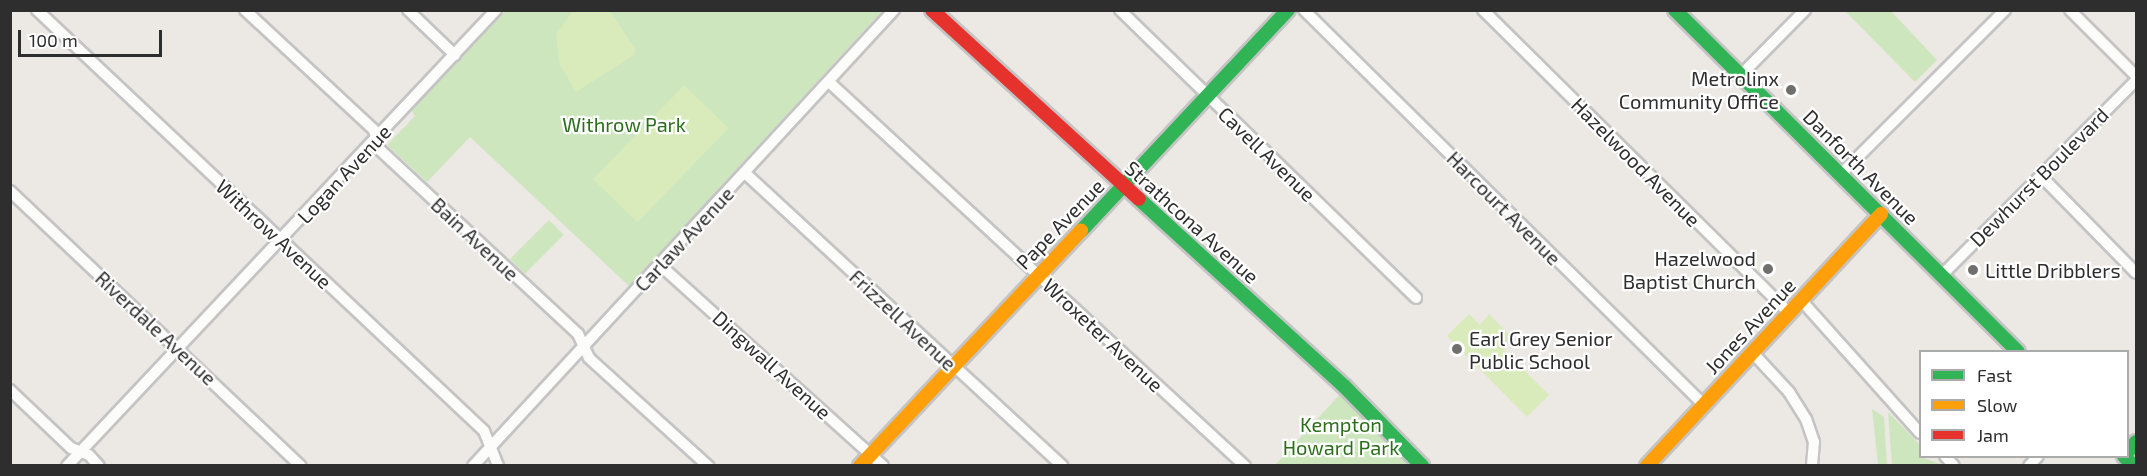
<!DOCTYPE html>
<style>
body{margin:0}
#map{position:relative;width:2147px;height:476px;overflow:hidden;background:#ece8e4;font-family:"Exo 2",sans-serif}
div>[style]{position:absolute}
.green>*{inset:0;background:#cee6be;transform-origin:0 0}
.pitch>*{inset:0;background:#d9eabb;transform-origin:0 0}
.roads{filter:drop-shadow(2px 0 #c5c4c5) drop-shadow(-2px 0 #c5c4c5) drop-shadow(0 2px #c5c4c5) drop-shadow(0 -2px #c5c4c5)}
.street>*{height:10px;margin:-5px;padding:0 5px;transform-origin:5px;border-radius:5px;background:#fcfcfb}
.fast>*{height:14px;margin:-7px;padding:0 7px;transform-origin:7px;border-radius:7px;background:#30b455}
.slow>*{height:14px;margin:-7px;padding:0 7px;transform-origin:7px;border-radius:7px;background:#ff9f0a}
.jam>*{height:14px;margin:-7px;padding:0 7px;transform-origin:7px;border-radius:7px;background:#e5322d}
.dots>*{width:16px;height:16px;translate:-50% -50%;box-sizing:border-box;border:3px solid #fff;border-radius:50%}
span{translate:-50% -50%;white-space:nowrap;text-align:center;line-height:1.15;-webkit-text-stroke:4.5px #fff;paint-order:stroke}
.poi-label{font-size:20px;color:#2e2e2e}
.right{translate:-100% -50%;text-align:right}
.left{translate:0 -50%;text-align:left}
.park-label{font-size:20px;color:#2c6e1b}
.street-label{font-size:20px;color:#2e2e2e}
.frame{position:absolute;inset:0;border:12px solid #2e2e2e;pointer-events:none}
.legend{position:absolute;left:1919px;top:350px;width:210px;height:108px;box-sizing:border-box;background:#fff;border:2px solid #ababab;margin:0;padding:8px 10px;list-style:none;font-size:18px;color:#2e2e2e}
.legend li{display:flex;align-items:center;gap:12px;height:30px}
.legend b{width:30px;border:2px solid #ababab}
.scale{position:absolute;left:18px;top:30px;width:144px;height:27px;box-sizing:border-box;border:3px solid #2e2e2e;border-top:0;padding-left:8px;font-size:18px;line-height:21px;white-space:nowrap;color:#2e2e2e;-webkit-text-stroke:4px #fff;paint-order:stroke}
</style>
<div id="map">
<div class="green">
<i style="clip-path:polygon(505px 11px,882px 11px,629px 286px,470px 137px,427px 182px,387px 145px,415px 116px,411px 110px)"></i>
<i style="clip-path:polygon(1845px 11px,1891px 11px,1937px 60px,1915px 82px)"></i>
<i style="left:549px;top:220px;width:21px;height:55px;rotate:45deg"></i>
<i style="clip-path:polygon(1341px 393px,1343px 396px,1411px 465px,1275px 465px)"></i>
<i style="clip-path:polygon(1872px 409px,1884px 417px,1887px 465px,1878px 465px)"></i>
<i style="clip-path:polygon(1888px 412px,1920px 445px,1920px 456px,1942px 465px,1892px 465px)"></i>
</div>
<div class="pitch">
<i style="clip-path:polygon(573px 11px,610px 11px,635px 49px,634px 55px,576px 92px,560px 65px,556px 34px)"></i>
<i style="left:684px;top:85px;width:62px;height:131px;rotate:44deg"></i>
<i style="clip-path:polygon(1469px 314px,1480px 325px,1489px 314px,1511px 337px,1504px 350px,1549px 395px,1527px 417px,1447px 336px)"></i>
</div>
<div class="roads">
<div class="street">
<i style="left:37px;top:10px;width:614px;rotate:43.28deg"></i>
<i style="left:484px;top:431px;width:38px;rotate:68deg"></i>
<i style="left:245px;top:10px;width:176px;rotate:42.9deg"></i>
<i style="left:374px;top:130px;width:20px;rotate:75deg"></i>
<i style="left:379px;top:149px;width:272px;rotate:42.9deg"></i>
<i style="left:578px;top:334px;width:26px;rotate:65deg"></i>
<i style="left:589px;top:358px;width:161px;rotate:42.2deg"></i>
<i style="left:408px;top:10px;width:65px;rotate:43.8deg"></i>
<i style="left:1120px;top:10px;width:413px;rotate:44.2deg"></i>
<i style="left:1304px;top:10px;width:562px;rotate:44.64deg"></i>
<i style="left:1483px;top:10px;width:431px;rotate:44.7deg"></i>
<i style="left:2070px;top:10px;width:93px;rotate:45deg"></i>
<i style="left:1740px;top:76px;width:93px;rotate:-45.4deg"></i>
<i style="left:829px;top:82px;width:566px;rotate:42.71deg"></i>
<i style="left:745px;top:173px;width:432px;rotate:42.7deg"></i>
<i style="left:1841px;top:174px;width:232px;rotate:-45deg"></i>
<i style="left:2042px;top:177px;width:134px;rotate:45.6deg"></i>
<i style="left:10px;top:191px;width:400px;rotate:43.4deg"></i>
<i style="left:660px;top:265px;width:300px;rotate:42deg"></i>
<i style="left:1942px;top:275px;width:275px;rotate:-45.1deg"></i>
<i style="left:1801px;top:300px;width:178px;rotate:48.2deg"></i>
<i style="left:1752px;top:352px;width:54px;rotate:47.2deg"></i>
<i style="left:1789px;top:392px;width:32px;rotate:58deg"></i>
<i style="left:1806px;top:419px;width:24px;rotate:71deg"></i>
<i style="left:1814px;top:442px;width:24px;rotate:95deg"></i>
<i style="left:10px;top:390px;width:84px;rotate:43.6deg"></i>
<i style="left:71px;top:448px;width:19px;rotate:21deg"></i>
<i style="left:89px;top:455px;width:15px;rotate:48deg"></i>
<i style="left:1945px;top:456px;width:13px;rotate:48deg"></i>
<i style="left:67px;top:466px;width:626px;rotate:-46.75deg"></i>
<i style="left:473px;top:466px;width:621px;rotate:-47.29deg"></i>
<i style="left:2029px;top:466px;width:13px;rotate:-48deg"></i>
</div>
<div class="fast">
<i style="left:1675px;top:10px;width:484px;rotate:44.9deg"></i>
<i style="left:1139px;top:199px;width:277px;rotate:42.4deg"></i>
<i style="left:1344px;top:386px;width:112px;rotate:45.7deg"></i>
<i style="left:1081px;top:231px;width:303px;rotate:-46.9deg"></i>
<i style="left:2128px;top:451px;width:12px;rotate:-48deg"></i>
<i style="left:2124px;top:456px;width:13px;rotate:48deg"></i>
</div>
<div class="slow">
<i style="left:860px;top:466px;width:323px;rotate:-46.8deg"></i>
<i style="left:1647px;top:466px;width:344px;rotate:-47.1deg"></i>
</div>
<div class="jam">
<i style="left:932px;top:10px;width:280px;rotate:42.4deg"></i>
</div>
</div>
<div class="dots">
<i style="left:1791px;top:90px;background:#706f6e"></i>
<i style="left:1768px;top:269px;background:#706f6e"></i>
<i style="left:1973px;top:270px;background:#706f6e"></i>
<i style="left:1457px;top:349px;background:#706f6e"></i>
</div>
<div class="poi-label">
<span class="right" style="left:1779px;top:90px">Metrolinx<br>Community Office</span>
<span class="right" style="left:1756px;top:270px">Hazelwood<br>Baptist Church</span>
<span class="left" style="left:1985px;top:270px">Little Dribblers</span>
<span class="left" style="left:1469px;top:350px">Earl Grey Senior<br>Public School</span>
</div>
<div class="park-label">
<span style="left:624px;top:124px">Withrow Park</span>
<span style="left:1341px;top:436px">Kempton<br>Howard Park</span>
</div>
<div class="street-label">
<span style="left:1267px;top:154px;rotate:44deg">Cavell Avenue</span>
<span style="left:1636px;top:162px;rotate:45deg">Hazelwood Avenue</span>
<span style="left:1861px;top:167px;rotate:45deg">Danforth Avenue</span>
<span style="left:344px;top:174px;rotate:-47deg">Logan Avenue</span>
<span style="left:2039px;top:177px;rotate:-45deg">Dewhurst Boulevard</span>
<span style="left:1504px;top:208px;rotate:45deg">Harcourt Avenue</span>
<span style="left:1192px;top:222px;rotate:42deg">Strathcona Avenue</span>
<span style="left:1060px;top:224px;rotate:-46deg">Pape Avenue</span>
<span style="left:274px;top:234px;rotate:43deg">Withrow Avenue</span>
<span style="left:475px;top:239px;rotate:43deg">Bain Avenue</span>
<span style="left:684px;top:239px;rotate:-47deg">Carlaw Avenue</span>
<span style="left:903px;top:320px;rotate:43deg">Frizzell Avenue</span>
<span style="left:1750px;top:326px;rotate:-47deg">Jones Avenue</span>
<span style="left:156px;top:328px;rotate:43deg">Riverdale Avenue</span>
<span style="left:1103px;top:335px;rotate:43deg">Wroxeter Avenue</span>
<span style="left:772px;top:365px;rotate:42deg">Dingwall Avenue</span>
</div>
<div class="frame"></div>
<ul class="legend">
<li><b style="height:8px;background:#30b455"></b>Fast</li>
<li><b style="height:8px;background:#ff9f0a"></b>Slow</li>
<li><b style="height:8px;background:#e5322d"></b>Jam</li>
</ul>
<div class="scale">100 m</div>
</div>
